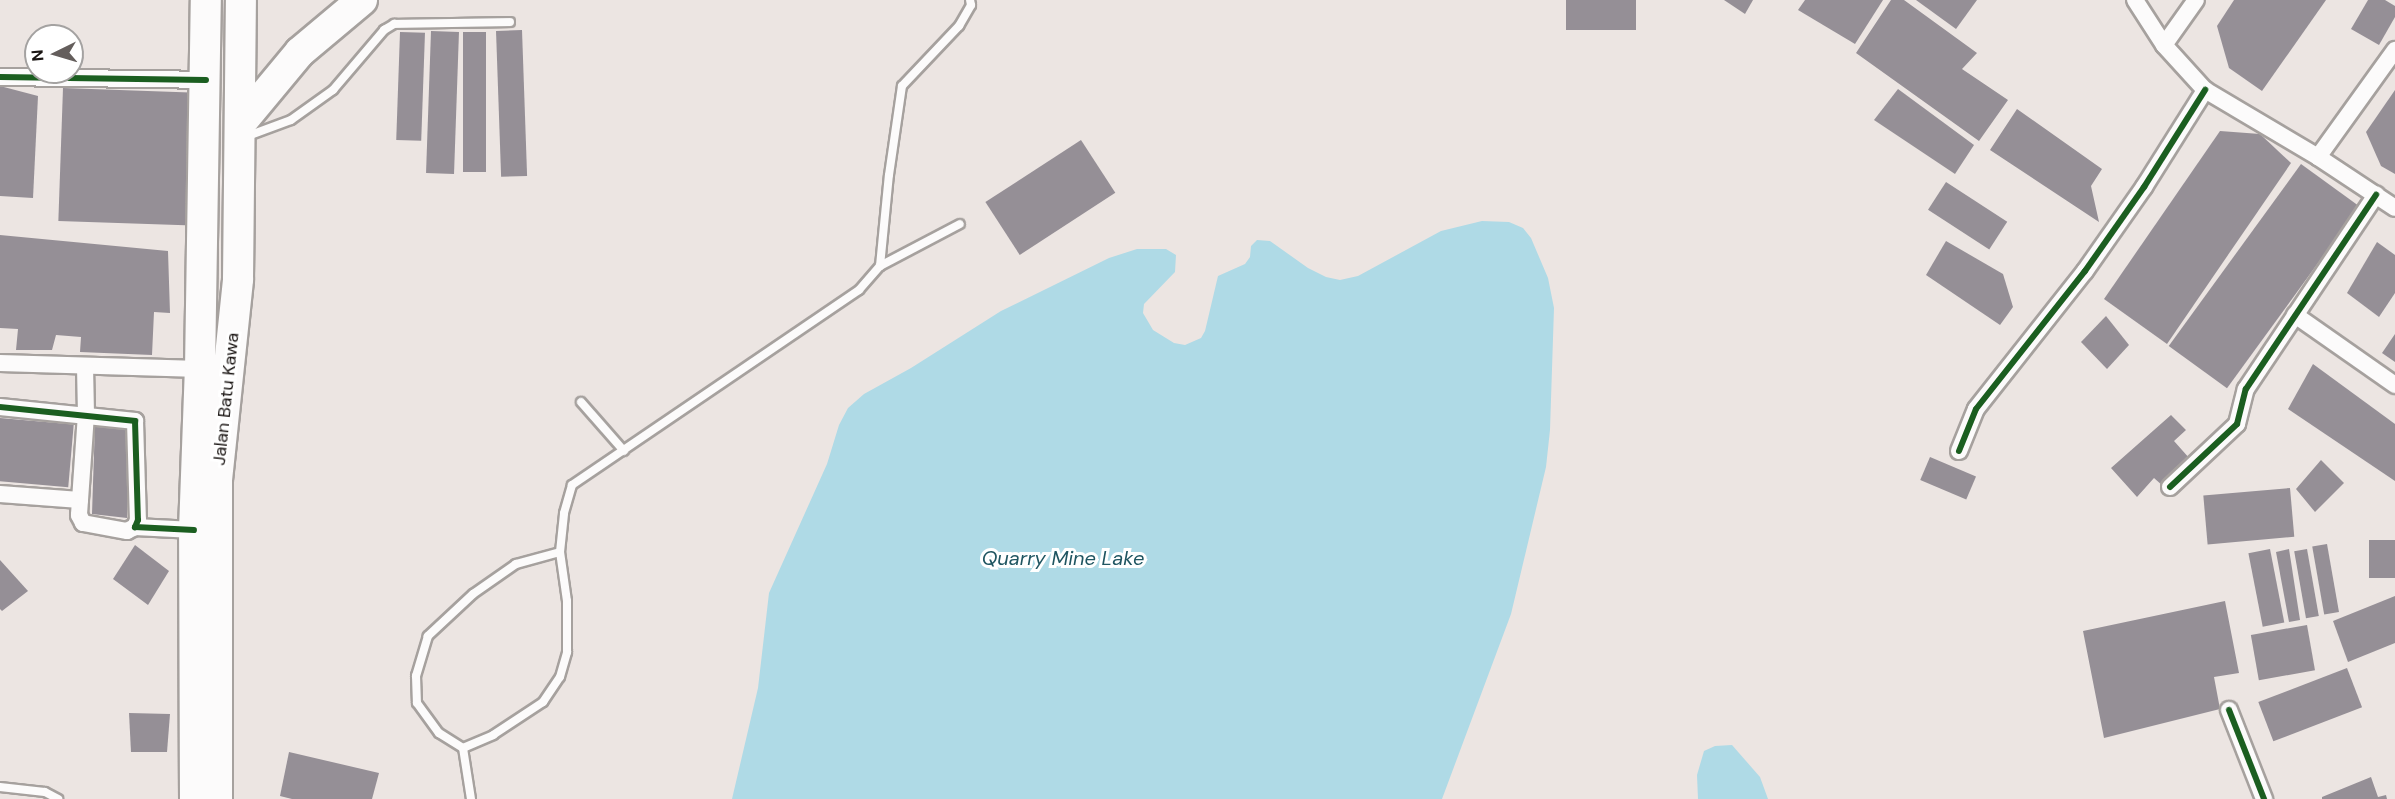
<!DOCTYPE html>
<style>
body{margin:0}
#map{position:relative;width:2395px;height:799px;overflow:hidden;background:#ece5e2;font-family:"DM Sans",sans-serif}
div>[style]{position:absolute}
.water>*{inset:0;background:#afdae6}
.building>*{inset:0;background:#958f96;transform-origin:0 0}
.roads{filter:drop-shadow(2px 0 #a6a19e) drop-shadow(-2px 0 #a6a19e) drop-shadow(0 2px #a6a19e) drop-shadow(0 -2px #a6a19e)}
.lane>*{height:8px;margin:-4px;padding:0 4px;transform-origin:4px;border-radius:4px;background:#fcfbfb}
.street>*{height:16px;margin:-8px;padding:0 8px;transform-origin:8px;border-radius:8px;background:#fcfbfb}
.highway>*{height:30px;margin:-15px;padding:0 15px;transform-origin:15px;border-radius:15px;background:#fcfbfb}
.cycleway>*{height:6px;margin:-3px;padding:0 3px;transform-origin:3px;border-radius:3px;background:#1b5e20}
span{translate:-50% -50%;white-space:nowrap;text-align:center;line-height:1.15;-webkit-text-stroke:6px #fff;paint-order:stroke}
.street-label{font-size:18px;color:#1b1614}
.water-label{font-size:20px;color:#1f5561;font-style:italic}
.north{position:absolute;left:24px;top:24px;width:60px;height:60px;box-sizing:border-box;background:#fff;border:2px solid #a4a2a1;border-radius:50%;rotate:265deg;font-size:16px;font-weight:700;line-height:24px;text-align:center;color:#1b1614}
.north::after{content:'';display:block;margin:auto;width:21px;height:27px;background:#645e5c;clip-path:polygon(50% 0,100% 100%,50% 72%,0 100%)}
</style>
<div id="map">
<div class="water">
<i style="clip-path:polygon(1482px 221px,1509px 222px,1523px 228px,1531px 238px,1548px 278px,1554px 308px,1550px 430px,1546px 467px,1511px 614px,1442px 799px,732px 799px,758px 688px,769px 593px,827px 464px,839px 425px,848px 408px,864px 394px,911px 368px,1001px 311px,1109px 258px,1137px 249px,1166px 249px,1176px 255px,1175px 272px,1144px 304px,1143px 313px,1153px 330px,1174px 343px,1185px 345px,1201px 338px,1205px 331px,1218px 276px,1245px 264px,1250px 257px,1251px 246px,1257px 240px,1270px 241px,1308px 268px,1326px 277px,1340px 280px,1358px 276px,1441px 231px)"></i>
<i style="clip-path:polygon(1732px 745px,1760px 777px,1768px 799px,1698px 799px,1697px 775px,1704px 751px,1715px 746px)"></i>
</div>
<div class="building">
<i style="left:1566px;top:0;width:70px;height:30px"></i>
<i style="clip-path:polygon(1724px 0,1753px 0,1745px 14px)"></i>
<i style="clip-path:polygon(1805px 0,1883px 0,1855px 44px,1798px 10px)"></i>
<i style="clip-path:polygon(1891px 0,1904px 0,1977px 53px,1962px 69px,2008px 100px,1979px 141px,1856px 53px)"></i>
<i style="clip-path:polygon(1916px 0,1977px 0,1956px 29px)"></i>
<i style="clip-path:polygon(2234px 0,2326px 0,2262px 91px,2229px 68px,2217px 26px)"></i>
<i style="clip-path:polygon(2368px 0,2385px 0,2395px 6px,2395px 17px,2379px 45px,2351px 29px)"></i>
<i style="left:522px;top:30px;width:146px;height:26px;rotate:88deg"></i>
<i style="left:431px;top:31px;width:28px;height:142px;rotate:2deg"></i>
<i style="left:400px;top:32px;width:25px;height:108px;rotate:2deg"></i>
<i style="left:463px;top:32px;width:23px;height:140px"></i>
<i style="clip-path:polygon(0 86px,38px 96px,33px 198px,0 196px)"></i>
<i style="left:63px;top:88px;width:127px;height:133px;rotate:2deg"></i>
<i style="clip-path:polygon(1898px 89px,1974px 145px,1955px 174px,1874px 120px)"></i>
<i style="clip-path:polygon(2395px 90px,2395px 174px,2381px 166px,2366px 132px)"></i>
<i style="clip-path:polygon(2017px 109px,2102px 169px,2091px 186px,2099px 222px,1990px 150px)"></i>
<i style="clip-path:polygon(2220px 131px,2260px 134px,2291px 163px,2167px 344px,2104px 299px)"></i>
<i style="left:1081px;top:140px;width:63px;height:114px;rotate:57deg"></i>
<i style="left:2301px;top:164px;width:72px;height:225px;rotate:36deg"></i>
<i style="left:1946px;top:182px;width:73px;height:33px;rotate:33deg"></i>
<i style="clip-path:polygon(0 235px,168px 251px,170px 313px,154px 312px,152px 355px,80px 352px,81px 337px,56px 335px,52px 350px,16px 350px,18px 329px,0 328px)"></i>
<i style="clip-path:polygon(1946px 241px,2003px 274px,2013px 307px,2000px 325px,1926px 275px)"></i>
<i style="clip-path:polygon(2377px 242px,2395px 255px,2395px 293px,2379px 317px,2347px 293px)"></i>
<i style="clip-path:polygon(2106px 316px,2129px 345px,2107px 369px,2081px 342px)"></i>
<i style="clip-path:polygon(2395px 334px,2395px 362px,2382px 353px)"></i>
<i style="clip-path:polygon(2313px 364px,2395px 424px,2395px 481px,2288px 409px)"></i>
<i style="clip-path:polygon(2171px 415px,2186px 430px,2174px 441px,2190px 459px,2163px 486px,2154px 478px,2137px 497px,2111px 468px)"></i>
<i style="left:0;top:418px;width:74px;height:63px;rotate:5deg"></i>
<i style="clip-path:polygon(95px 423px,127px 427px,127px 518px,92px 514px)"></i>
<i style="left:1930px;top:457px;width:50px;height:25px;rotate:23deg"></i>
<i style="clip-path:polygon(2321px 460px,2344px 483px,2315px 512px,2296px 489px)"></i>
<i style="left:2290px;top:488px;width:49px;height:87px;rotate:85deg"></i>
<i style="left:2369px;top:540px;width:26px;height:38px"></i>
<i style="left:2327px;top:544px;width:69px;height:15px;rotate:80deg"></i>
<i style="clip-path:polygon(135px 545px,169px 571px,148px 605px,113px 579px)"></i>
<i style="left:2270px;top:549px;width:75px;height:22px;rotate:79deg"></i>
<i style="clip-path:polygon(2289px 549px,2300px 620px,2289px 622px,2276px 552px)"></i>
<i style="left:2307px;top:549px;width:68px;height:13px;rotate:80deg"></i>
<i style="clip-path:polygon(0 560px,28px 591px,2px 611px,0 609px)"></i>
<i style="clip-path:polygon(2395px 596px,2395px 643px,2348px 662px,2333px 621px)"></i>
<i style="clip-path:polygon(2225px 601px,2239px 673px,2214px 677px,2220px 709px,2104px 738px,2083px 631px)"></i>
<i style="left:2307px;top:625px;width:46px;height:57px;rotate:80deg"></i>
<i style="left:2347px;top:668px;width:42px;height:95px;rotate:69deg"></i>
<i style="clip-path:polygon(129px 713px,170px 714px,167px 752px,131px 752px)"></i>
<i style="clip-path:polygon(289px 752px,379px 773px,372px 799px,292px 799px,280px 796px)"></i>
<i style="clip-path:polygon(2371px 777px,2378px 797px,2386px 795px,2387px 799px,2322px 799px,2322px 797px)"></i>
</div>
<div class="roads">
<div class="lane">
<i style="left:245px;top:137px;width:49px;rotate:-20.3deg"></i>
<i style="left:291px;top:120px;width:52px;rotate:-35.5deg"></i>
<i style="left:333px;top:90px;width:79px;rotate:-49.6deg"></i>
<i style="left:384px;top:30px;width:12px;rotate:-31deg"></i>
<i style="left:394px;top:24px;width:116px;rotate:-1deg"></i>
<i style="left:880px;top:266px;width:90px;rotate:-27.7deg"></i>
<i style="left:581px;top:402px;width:65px;rotate:48.7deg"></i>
<i style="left:560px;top:552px;width:46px;rotate:164.7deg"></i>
<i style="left:516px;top:564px;width:52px;rotate:145.1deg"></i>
<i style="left:473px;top:594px;width:62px;rotate:137deg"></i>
<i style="left:428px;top:636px;width:42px;rotate:106.7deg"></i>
<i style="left:416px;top:676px;width:27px;rotate:88deg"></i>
<i style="left:417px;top:703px;width:37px;rotate:54deg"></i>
<i style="left:439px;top:733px;width:28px;rotate:32deg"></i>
<i style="left:463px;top:748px;width:33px;rotate:-23deg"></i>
<i style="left:493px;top:735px;width:60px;rotate:-33.4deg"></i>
<i style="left:543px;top:702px;width:30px;rotate:-56deg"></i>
<i style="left:560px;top:677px;width:26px;rotate:-74deg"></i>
<i style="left:567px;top:652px;width:51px;rotate:-90deg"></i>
<i style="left:567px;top:601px;width:49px;rotate:-98.1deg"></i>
<i style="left:560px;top:552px;width:39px;rotate:-84deg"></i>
<i style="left:564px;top:513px;width:29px;rotate:-74deg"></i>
<i style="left:572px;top:485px;width:347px;rotate:-34.2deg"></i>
<i style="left:859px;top:290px;width:32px;rotate:-49deg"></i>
<i style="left:880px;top:266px;width:91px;rotate:-84.4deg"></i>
<i style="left:889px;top:175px;width:90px;rotate:-81.7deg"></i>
<i style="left:902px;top:86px;width:83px;rotate:-46.5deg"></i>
<i style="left:959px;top:26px;width:24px;rotate:-60deg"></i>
<i style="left:971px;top:5px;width:5px;rotate:-101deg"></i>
<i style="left:463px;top:748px;width:52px;rotate:81.1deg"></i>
<i style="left:0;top:787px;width:45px;rotate:6.3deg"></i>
<i style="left:45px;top:792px;width:15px;rotate:28deg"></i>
</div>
<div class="street">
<i style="left:2135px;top:0;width:54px;rotate:57.2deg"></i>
<i style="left:2164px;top:45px;width:61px;rotate:47.7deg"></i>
<i style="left:2205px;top:90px;width:131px;rotate:30.7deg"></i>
<i style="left:2318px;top:157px;width:92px;rotate:33.5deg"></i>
<i style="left:2164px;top:45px;width:55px;rotate:-54.6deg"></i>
<i style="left:0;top:77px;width:206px;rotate:0.8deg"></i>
<i style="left:2318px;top:157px;width:132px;rotate:-54.3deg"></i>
<i style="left:2295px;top:315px;width:122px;rotate:35deg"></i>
<i style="left:0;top:363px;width:200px;rotate:1.7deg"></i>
<i style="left:0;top:407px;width:136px;rotate:5.9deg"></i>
<i style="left:135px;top:421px;width:99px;rotate:88.3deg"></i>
<i style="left:138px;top:520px;width:8px;rotate:113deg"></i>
<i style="left:135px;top:527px;width:59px;rotate:2.9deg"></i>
<i style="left:1959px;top:451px;width:45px;rotate:-68deg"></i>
<i style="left:1976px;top:409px;width:176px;rotate:-51.7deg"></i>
<i style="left:2085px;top:271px;width:103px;rotate:-54.9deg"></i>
<i style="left:2144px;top:187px;width:115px;rotate:-57.8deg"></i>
<i style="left:2170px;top:487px;width:92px;rotate:-43.2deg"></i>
<i style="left:2237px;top:424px;width:36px;rotate:-76deg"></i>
<i style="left:2246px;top:389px;width:234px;rotate:-56.2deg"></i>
<i style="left:0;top:494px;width:80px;rotate:4.3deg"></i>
<i style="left:80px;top:500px;width:86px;rotate:-86deg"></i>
<i style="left:86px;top:414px;width:46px;rotate:-91.2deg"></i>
<i style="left:80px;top:500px;width:15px;rotate:94deg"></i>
<i style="left:79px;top:515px;width:9px;rotate:63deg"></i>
<i style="left:83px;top:523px;width:45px;rotate:10.3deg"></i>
<i style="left:127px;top:531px;width:9px;rotate:-27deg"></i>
<i style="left:2229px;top:710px;width:96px;rotate:68.5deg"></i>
</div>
<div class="highway">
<i style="left:241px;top:123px;width:92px;rotate:-50.3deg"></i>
<i style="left:300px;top:52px;width:81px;rotate:-40deg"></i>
<i style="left:195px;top:799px;width:269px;rotate:-90.2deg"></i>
<i style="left:194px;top:530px;width:161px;rotate:-87.9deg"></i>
<i style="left:200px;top:369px;width:369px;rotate:-89.1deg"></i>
<i style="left:217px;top:799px;width:319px;rotate:-90deg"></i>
<i style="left:217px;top:480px;width:202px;rotate:-84deg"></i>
<i style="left:238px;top:279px;width:279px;rotate:-89.4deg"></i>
</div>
</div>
<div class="cycleway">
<i style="left:0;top:77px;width:206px;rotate:0.8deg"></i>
<i style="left:0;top:407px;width:136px;rotate:5.9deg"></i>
<i style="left:135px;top:421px;width:99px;rotate:88.3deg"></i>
<i style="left:138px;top:520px;width:8px;rotate:113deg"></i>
<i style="left:135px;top:527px;width:59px;rotate:2.9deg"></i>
<i style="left:1959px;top:451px;width:45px;rotate:-68deg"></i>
<i style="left:1976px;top:409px;width:176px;rotate:-51.7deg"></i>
<i style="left:2085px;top:271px;width:103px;rotate:-54.9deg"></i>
<i style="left:2144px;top:187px;width:115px;rotate:-57.8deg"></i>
<i style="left:2170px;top:487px;width:92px;rotate:-43.2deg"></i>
<i style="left:2237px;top:424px;width:36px;rotate:-76deg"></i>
<i style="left:2246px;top:389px;width:234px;rotate:-56.2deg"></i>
<i style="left:2229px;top:710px;width:96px;rotate:68.5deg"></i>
</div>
<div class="street-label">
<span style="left:226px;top:399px;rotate:-84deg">Jalan Batu Kawa</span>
</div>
<div class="water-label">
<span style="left:1063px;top:558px">Quarry Mine Lake</span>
</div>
<div class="north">N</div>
</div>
